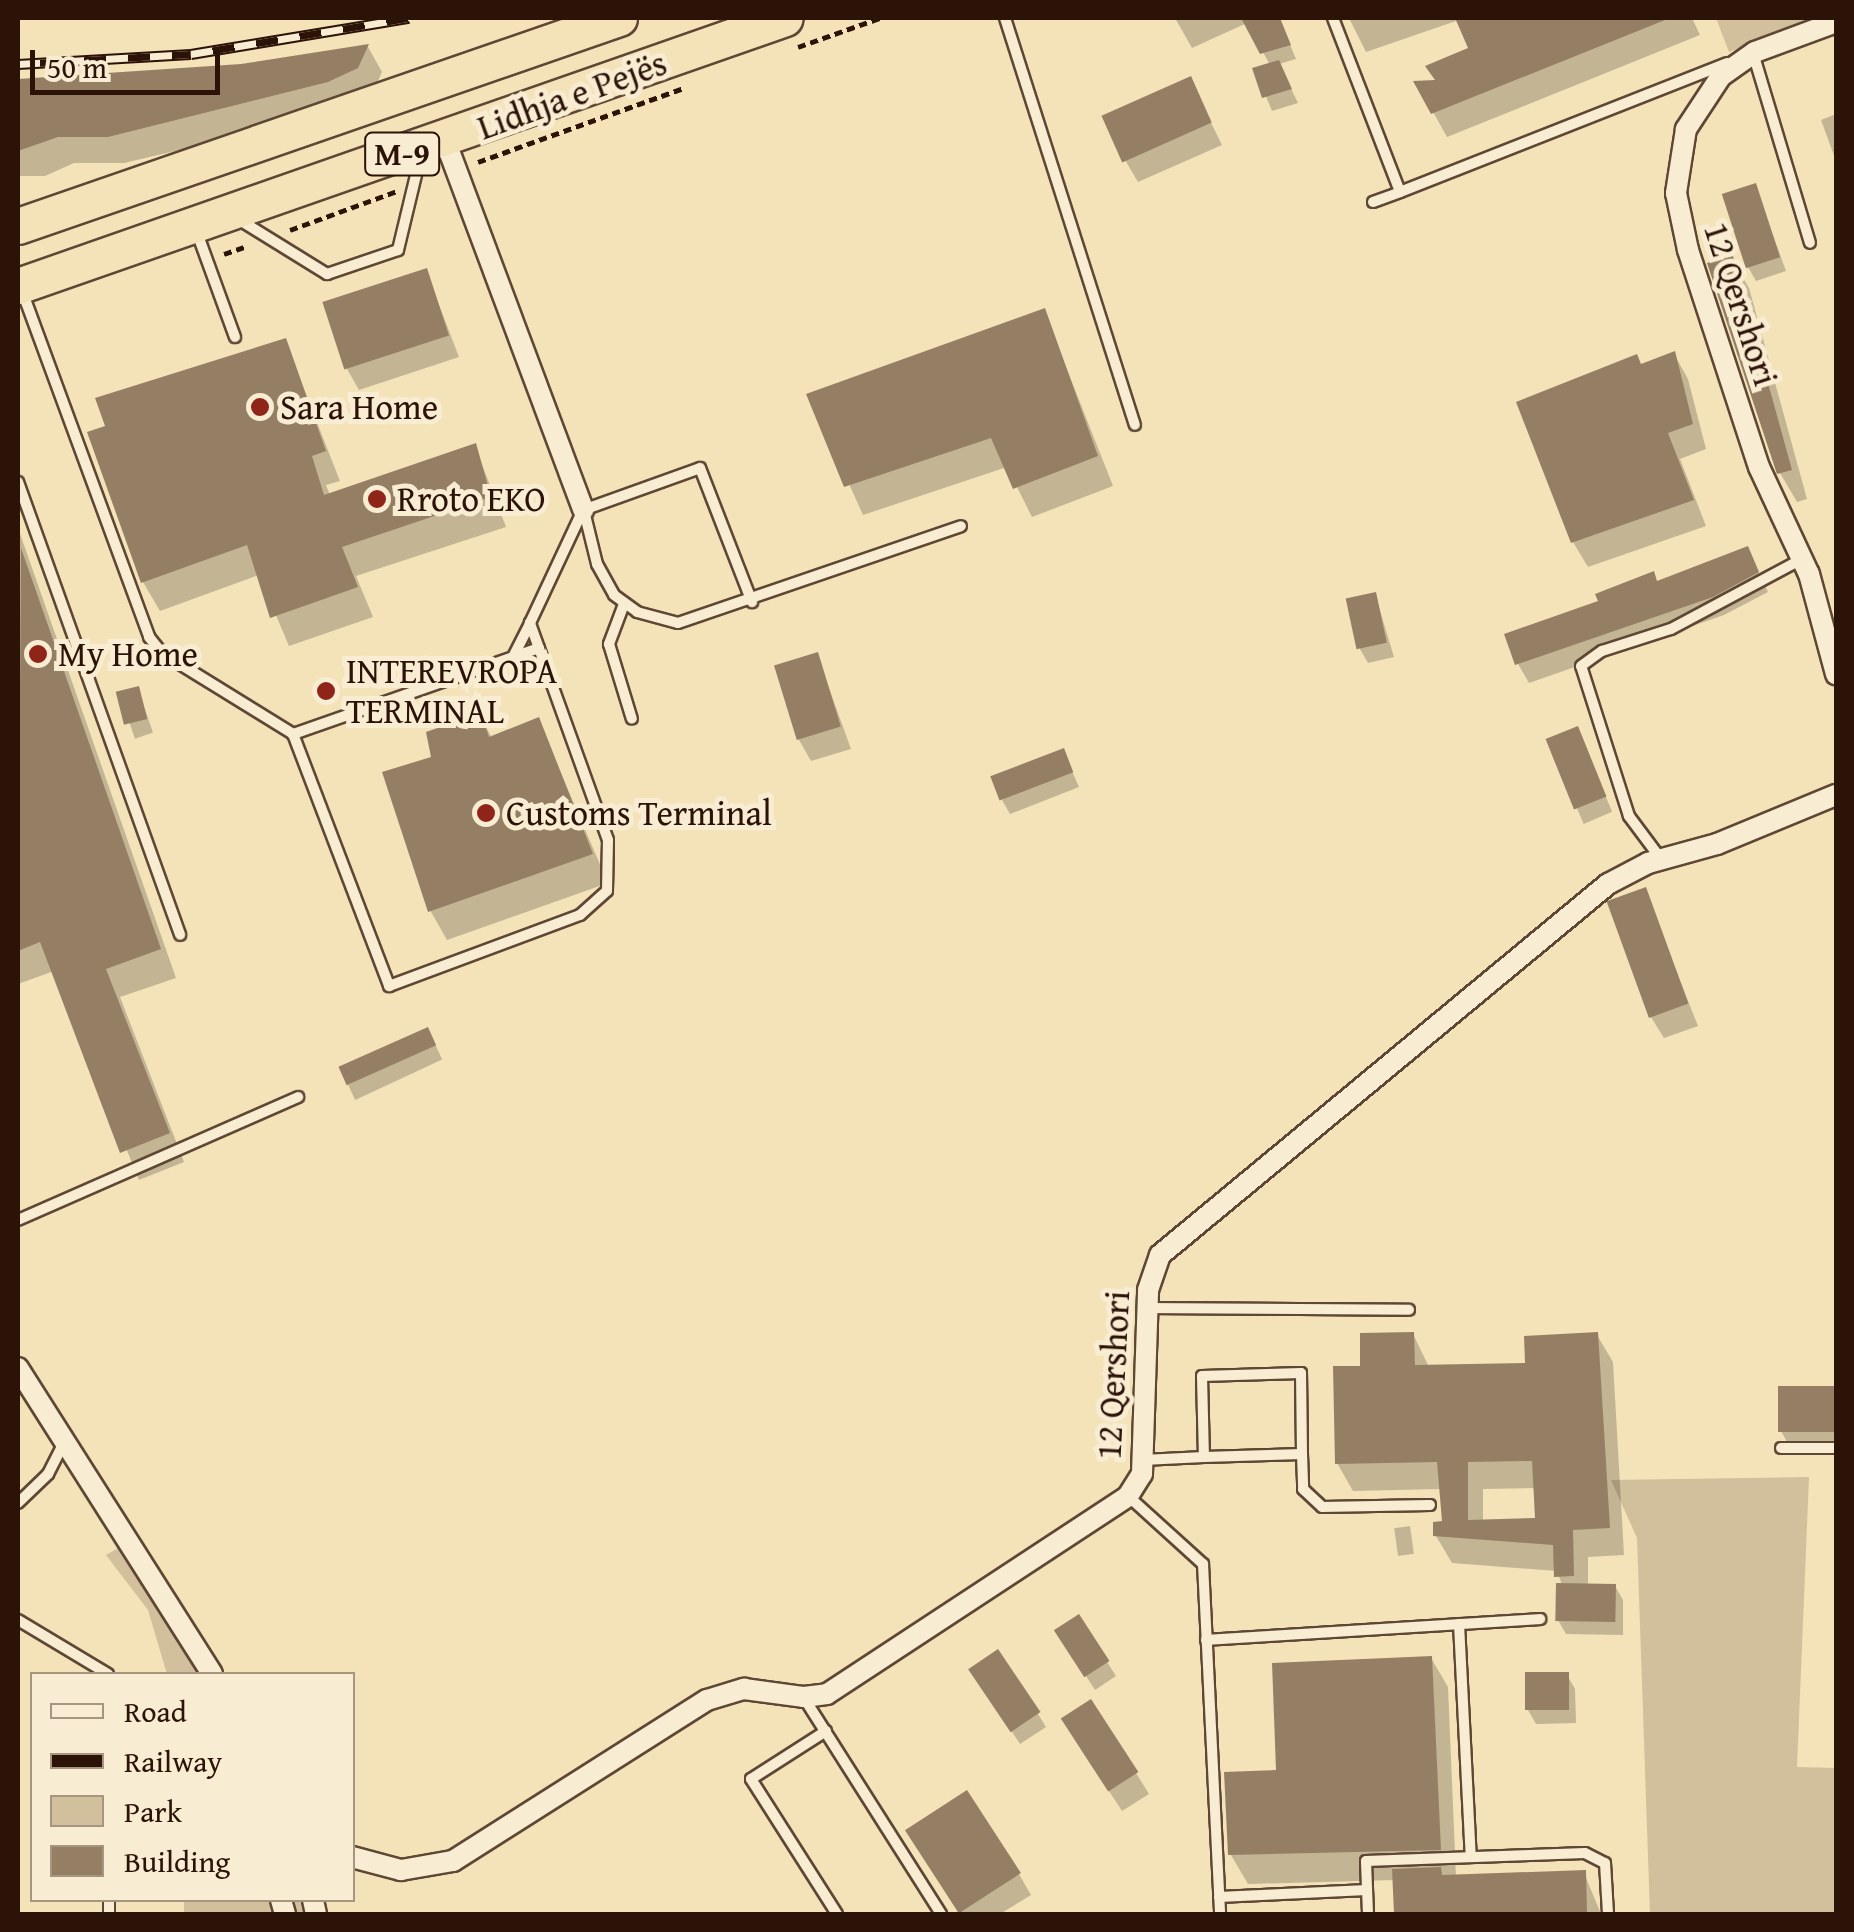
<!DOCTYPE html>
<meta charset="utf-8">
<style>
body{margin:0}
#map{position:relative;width:1854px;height:1932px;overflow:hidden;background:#f4e2b9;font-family:"Gentium Book Plus",serif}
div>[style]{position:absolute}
.green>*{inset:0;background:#d2bf9b;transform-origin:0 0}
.shadow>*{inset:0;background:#0003;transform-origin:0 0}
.building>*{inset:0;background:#947f64;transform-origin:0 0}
.path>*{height:5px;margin-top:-2.5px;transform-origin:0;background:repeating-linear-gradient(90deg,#2c1308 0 8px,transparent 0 13px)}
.roads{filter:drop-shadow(2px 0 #5e4734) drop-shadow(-2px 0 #5e4734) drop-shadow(0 2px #5e4734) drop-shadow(0 -2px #5e4734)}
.service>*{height:10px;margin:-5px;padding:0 5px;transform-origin:5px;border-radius:5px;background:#f8ecd2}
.minor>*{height:20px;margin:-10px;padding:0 10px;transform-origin:10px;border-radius:10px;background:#f8ecd2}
.trunk>*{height:35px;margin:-17.5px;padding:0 17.5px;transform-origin:17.5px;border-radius:17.5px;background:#f4e2b9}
.rail>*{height:11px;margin-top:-5.5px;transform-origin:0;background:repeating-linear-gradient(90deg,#f8ecd2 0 22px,#2c1308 0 44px);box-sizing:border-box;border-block:2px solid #2c1308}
.dots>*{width:28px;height:28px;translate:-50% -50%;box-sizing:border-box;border:5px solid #f8ecd2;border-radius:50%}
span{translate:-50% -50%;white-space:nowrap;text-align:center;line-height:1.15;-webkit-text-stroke:10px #f8ecd2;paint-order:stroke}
.shield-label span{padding:2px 8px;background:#f8ecd2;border:2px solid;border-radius:8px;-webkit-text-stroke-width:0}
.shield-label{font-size:32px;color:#2c1308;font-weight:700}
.street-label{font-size:35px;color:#2c1308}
.poi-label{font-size:35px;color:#2c1308}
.left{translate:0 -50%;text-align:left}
.frame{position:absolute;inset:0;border:20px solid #2c1308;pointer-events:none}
.legend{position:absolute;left:30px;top:1672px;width:325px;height:230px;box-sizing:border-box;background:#f8ecd2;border:2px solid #a69581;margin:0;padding:12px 18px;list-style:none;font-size:30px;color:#2c1308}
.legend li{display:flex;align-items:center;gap:20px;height:50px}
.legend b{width:50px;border:2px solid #a69581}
.scale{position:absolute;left:30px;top:50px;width:190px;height:45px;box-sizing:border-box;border:5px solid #2c1308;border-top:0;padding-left:12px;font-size:30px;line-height:35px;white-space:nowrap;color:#2c1308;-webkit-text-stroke:8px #f8ecd2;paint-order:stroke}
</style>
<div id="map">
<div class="green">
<i style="clip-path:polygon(1716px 18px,1822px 18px,1729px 52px)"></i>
<i style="clip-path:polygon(1809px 1477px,1797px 1767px,1836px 1768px,1836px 1914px,1650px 1914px,1637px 1538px,1611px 1480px)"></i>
<i style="clip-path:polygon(132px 1540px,212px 1674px,167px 1674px,148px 1610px,106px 1555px)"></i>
<i style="left:184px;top:1900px;width:130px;height:14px"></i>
</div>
<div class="shadow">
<i style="clip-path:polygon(1175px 18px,1252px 18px,1255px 24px,1279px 18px,1296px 59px,1279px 64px,1298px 103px,1272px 111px,1255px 70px,1270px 65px,1247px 23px,1192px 48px)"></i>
<i style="clip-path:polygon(1349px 18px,1692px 18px,1700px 35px,1447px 137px,1417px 83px,1438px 83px,1472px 49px,1459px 20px,1366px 52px)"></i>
<i style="clip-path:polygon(368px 47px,382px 72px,372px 94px,260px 131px,124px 163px,74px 163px,45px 176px,18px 176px,18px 83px,241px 67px)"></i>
<i style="clip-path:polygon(1190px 80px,1222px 145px,1138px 182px,1125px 160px)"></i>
<i style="clip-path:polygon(1836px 114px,1836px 161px,1821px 120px)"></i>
<i style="clip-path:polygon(1755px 186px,1786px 271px,1756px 281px,1748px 267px)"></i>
<i style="clip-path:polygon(1732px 259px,1749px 288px,1807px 499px,1797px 502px,1780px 473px)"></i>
<i style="clip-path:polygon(426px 271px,459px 357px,359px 390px,347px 369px)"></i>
<i style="clip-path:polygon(1044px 311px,1113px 486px,1032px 517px,1007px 467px,863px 515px,809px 395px)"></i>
<i style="clip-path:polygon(285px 341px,340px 481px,326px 485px,330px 495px,475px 446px,506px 527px,356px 576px,373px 617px,289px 646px,259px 575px,160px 611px,143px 582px)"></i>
<i style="clip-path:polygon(1674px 354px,1688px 379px,1706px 449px,1680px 459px,1706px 526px,1588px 567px,1573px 542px,1641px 366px)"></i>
<i style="clip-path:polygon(18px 528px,176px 978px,120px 997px,184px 1162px,139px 1180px,54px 971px,18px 984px)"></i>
<i style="clip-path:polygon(1747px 549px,1768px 592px,1724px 615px,1529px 683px,1518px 664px,1658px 583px)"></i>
<i style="clip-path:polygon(1375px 594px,1394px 657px,1368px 663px,1360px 649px)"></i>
<i style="clip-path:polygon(817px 655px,851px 749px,811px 761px,799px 740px)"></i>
<i style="left:138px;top:689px;width:46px;height:19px;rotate:71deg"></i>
<i style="clip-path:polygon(480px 716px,492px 738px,538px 720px,608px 883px,447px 940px,430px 910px,434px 759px)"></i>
<i style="left:1577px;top:729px;width:90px;height:31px;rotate:67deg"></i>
<i style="clip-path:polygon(1063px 751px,1079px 787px,1010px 814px,1002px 800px)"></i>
<i style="clip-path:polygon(1644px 890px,1698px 1026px,1664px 1038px,1651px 1017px)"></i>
<i style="left:435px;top:1044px;width:17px;height:96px;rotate:65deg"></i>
<i style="clip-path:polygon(evenodd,1413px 1334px,1429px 1367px,1528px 1366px,1597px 1335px,1613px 1362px,1624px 1555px,1588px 1557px,1588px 1586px,1615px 1586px,1623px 1600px,1623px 1635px,1566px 1634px,1558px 1620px,1562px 1585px,1557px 1571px,1452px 1563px,1436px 1536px,1445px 1524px,1442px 1489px,1353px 1491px,1337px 1463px,1363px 1368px,1413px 1334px,1536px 1488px,1538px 1520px,1483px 1522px,1483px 1489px,1536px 1488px)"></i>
<i style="clip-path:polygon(1781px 1389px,1836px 1389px,1836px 1452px,1793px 1453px,1781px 1431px)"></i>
<i style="left:1410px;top:1526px;width:28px;height:16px;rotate:82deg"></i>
<i style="clip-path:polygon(1079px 1618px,1116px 1676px,1095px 1690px,1066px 1645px)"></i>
<i style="clip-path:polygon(1431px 1658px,1448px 1687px,1456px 1877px,1584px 1873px,1601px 1914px,1396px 1914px,1395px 1880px,1248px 1884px,1231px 1855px,1279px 1772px)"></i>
<i style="clip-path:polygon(1567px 1675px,1575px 1689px,1576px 1723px,1536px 1724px,1528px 1710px)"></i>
<i style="clip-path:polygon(980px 1683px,1038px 1714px,1046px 1727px,1020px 1744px)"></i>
<i style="clip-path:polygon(1076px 1740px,1136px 1773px,1149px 1794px,1122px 1811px)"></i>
<i style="clip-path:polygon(920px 1851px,1019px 1874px,1031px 1895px,1000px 1914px,959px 1914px)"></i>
</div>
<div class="building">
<i style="clip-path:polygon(1241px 18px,1280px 18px,1291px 45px,1260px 54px)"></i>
<i style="clip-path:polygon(1455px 18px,1670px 18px,1431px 114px,1413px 81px,1435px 80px,1425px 66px,1468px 48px)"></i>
<i style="clip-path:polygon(369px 44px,358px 68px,328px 82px,108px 137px,58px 137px,18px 151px,18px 79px,241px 64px)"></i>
<i style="clip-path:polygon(1279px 60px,1292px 89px,1262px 98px,1252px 68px)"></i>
<i style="left:1191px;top:76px;width:51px;height:98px;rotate:66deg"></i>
<i style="left:1756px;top:183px;width:78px;height:36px;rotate:72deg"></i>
<i style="clip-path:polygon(1733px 256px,1792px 470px,1777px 474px,1707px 263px)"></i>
<i style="left:427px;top:268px;width:71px;height:110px;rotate:72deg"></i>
<i style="clip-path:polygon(1045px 308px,1098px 456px,1013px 489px,991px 438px,844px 487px,806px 394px)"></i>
<i style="clip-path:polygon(286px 338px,326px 451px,312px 456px,324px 495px,476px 443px,491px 497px,342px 547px,358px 587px,270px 618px,247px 545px,141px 583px,87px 432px,105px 426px,95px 398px)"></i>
<i style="clip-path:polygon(1675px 351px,1693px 424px,1668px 433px,1694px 500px,1571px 543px,1516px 402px,1637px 354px,1641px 364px)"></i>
<i style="clip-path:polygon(1748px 546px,1759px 572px,1713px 597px,1515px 665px,1504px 634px,1598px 601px,1595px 594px,1654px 571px,1657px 581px)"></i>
<i style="clip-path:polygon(21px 548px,161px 949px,106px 969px,170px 1133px,120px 1153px,40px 942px,18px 951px)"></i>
<i style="left:1376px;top:592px;width:52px;height:31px;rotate:78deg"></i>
<i style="left:818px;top:652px;width:78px;height:46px;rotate:73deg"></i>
<i style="left:139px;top:686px;width:34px;height:24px;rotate:76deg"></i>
<i style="clip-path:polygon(481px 713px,489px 737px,539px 717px,593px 854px,428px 912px,382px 772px,431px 757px,426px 732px)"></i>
<i style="left:1578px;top:726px;width:76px;height:35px;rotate:68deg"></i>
<i style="left:1064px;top:748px;width:26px;height:79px;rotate:69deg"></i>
<i style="left:1646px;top:887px;width:124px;height:42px;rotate:70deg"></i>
<i style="left:428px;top:1027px;width:20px;height:98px;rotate:66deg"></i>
<i style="clip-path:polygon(evenodd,1414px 1332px,1415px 1365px,1525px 1363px,1524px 1336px,1598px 1332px,1610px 1528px,1573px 1530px,1574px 1576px,1554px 1577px,1553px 1545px,1433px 1536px,1433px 1522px,1442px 1521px,1437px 1462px,1335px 1464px,1333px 1366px,1360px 1366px,1360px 1333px,1414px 1332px,1532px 1461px,1535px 1518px,1468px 1520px,1468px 1462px,1532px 1461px)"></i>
<i style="left:1778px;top:1386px;width:58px;height:46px"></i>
<i style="left:1556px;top:1583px;width:60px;height:38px;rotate:1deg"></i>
<i style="left:1079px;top:1614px;width:56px;height:30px;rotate:57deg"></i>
<i style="left:998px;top:1649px;width:76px;height:36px;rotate:56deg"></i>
<i style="clip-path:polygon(1432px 1656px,1441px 1850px,1228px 1855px,1224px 1772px,1276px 1770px,1272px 1663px)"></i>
<i style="left:1569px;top:1672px;width:38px;height:44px;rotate:90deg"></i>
<i style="left:1091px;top:1699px;width:87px;height:36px;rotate:57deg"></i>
<i style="left:967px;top:1790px;width:99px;height:74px;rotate:57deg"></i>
<i style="clip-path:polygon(1441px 1867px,1442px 1875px,1586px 1870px,1587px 1914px,1394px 1914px,1392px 1869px)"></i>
</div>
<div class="path">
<i style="left:798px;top:47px;width:87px;rotate:-19.5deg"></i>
<i style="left:478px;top:162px;width:219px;rotate:-19.8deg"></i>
<i style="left:290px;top:230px;width:114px;rotate:-20deg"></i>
<i style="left:224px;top:254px;width:24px;rotate:-19deg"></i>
</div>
<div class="roads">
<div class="service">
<i style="left:1005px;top:18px;width:427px;rotate:72.3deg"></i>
<i style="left:1333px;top:18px;width:186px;rotate:68.9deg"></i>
<i style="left:1400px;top:192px;width:352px;rotate:-21.5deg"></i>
<i style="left:1753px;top:53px;width:198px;rotate:73.3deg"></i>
<i style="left:1373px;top:202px;width:29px;rotate:-20deg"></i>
<i style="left:238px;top:219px;width:105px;rotate:31.7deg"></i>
<i style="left:327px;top:274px;width:75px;rotate:-18.7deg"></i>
<i style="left:398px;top:250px;width:99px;rotate:-76.5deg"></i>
<i style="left:196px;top:230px;width:114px;rotate:70deg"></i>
<i style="left:22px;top:291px;width:369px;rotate:69.8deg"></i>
<i style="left:149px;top:637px;width:21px;rotate:51deg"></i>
<i style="left:162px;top:653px;width:154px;rotate:31.7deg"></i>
<i style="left:18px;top:482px;width:481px;rotate:70.3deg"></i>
<i style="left:584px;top:511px;width:55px;rotate:76.2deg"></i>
<i style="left:597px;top:564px;width:35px;rotate:61deg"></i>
<i style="left:614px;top:595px;width:29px;rotate:36deg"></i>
<i style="left:637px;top:612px;width:42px;rotate:15deg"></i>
<i style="left:678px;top:623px;width:299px;rotate:-18.9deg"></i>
<i style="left:624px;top:604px;width:43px;rotate:110.6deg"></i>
<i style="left:609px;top:644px;width:78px;rotate:73deg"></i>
<i style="left:539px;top:648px;width:261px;rotate:160.7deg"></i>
<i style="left:293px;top:734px;width:270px;rotate:69.1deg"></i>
<i style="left:389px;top:986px;width:204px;rotate:-20.4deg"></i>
<i style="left:580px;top:915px;width:36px;rotate:-42deg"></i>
<i style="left:607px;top:891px;width:51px;rotate:-88.9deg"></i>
<i style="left:608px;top:840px;width:231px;rotate:-109.8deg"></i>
<i style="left:530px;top:623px;width:125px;rotate:-64.9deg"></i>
<i style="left:583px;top:510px;width:124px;rotate:-19.7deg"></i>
<i style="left:700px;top:468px;width:144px;rotate:68.8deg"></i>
<i style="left:513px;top:657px;width:38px;rotate:-63deg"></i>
<i style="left:1661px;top:859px;width:54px;rotate:-126.7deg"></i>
<i style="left:1629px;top:816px;width:157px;rotate:-107.7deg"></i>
<i style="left:1581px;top:666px;width:26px;rotate:-36deg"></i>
<i style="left:1602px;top:651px;width:72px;rotate:-17.7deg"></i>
<i style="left:1671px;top:629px;width:149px;rotate:-28.1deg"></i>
<i style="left:18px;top:1220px;width:306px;rotate:-23.7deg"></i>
<i style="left:1149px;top:1308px;width:260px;rotate:0.4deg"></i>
<i style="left:1781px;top:1448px;width:55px"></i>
<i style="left:1302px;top:1454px;width:35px;rotate:88deg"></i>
<i style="left:1303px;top:1489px;width:26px;rotate:43deg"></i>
<i style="left:1322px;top:1507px;width:108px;rotate:-1.1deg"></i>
<i style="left:1143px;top:1460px;width:61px;rotate:-2.8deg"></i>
<i style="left:1204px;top:1457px;width:98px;rotate:-1.8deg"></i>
<i style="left:1302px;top:1454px;width:81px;rotate:-90.7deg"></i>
<i style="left:1301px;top:1373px;width:99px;rotate:178.3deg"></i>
<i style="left:1202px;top:1376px;width:81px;rotate:88.6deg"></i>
<i style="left:1128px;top:1496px;width:101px;rotate:42.2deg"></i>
<i style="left:1203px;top:1564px;width:350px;rotate:87.2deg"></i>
<i style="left:18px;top:1503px;width:42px;rotate:-44deg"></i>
<i style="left:48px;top:1474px;width:31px;rotate:-63deg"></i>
<i style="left:18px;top:1620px;width:105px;rotate:31deg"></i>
<i style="left:1459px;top:1624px;width:233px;rotate:87.1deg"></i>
<i style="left:1206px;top:1640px;width:335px;rotate:-3.6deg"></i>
<i style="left:804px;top:1698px;width:256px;rotate:57.6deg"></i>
<i style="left:826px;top:1731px;width:89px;rotate:147.4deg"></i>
<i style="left:751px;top:1779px;width:160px;rotate:57.5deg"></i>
<i style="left:1219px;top:1897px;width:148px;rotate:-2.7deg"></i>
<i style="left:109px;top:1900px;width:14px;rotate:90deg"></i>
<i style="left:1368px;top:1914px;width:53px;rotate:-92.2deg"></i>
<i style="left:1366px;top:1861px;width:219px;rotate:-2.1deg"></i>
<i style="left:1585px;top:1853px;width:22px;rotate:27deg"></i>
<i style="left:1605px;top:1863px;width:51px;rotate:86.6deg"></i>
</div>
<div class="minor">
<i style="left:1836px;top:22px;width:86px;rotate:159.7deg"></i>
<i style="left:1755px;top:52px;width:42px;rotate:144.8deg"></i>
<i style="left:1721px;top:76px;width:64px;rotate:123.4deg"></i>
<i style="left:1686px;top:129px;width:65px;rotate:98.9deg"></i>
<i style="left:1676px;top:193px;width:58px;rotate:78.1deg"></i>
<i style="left:1688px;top:250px;width:228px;rotate:71.9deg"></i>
<i style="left:1759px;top:467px;width:118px;rotate:65deg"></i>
<i style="left:1809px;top:574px;width:104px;rotate:74.9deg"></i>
<i style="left:445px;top:140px;width:395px;rotate:69.5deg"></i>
<i style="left:18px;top:1368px;width:362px;rotate:57.6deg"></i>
<i style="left:352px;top:1857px;width:51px;rotate:14.9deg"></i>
<i style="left:401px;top:1870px;width:53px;rotate:-9.8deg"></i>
<i style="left:453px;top:1861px;width:301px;rotate:-32.4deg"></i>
<i style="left:707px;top:1700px;width:39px;rotate:-17deg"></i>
<i style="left:744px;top:1689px;width:61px;rotate:7.6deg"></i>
<i style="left:804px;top:1697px;width:23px;rotate:-7deg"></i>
<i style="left:827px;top:1694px;width:360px;rotate:-33.3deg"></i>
<i style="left:1128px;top:1496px;width:26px;rotate:-58deg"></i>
<i style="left:1142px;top:1474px;width:184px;rotate:-88.1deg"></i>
<i style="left:1148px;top:1290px;width:37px;rotate:-71deg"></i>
<i style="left:1160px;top:1255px;width:582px;rotate:-39.63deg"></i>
<i style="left:1608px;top:884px;width:45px;rotate:-27.7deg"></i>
<i style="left:1648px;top:863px;width:72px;rotate:-15.4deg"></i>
<i style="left:1717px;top:844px;width:129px;rotate:-22.4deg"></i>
<i style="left:281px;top:1900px;width:15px;rotate:74deg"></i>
<i style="left:313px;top:1900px;width:14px;rotate:78deg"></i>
</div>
<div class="trunk">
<i style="left:18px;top:226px;width:636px;rotate:-19.09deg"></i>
<i style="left:18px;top:286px;width:812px;rotate:-19.26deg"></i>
</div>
</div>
<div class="rail">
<i style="left:18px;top:64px;width:173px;rotate:-3.3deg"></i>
<i style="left:191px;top:54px;width:221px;rotate:-9.4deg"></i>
</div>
<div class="dots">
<i style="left:260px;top:407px;background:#8f2418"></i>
<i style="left:377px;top:499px;background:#8f2418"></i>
<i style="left:38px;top:654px;background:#8f2418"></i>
<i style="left:326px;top:691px;background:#8f2418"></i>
<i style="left:486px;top:813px;background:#8f2418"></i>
</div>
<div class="shield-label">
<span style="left:402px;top:154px">M-9</span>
</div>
<div class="street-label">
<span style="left:572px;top:95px;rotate:-20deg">Lidhja e Pejës</span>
<span style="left:1741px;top:304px;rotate:72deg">12 Qershori</span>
<span style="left:1113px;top:1375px;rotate:-87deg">12 Qershori</span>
</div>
<div class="poi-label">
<span class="left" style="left:280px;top:407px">Sara Home</span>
<span class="left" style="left:397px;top:499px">Rroto EKO</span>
<span class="left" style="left:58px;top:654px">My Home</span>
<span class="left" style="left:346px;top:691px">INTEREVROPA<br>TERMINAL</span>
<span class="left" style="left:506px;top:813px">Customs Terminal</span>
</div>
<div class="frame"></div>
<ul class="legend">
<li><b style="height:12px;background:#f8ecd2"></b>Road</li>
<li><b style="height:12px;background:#2c1308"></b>Railway</li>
<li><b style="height:28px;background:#d2bf9b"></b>Park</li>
<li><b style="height:28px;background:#947f64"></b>Building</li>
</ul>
<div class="scale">50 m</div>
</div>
